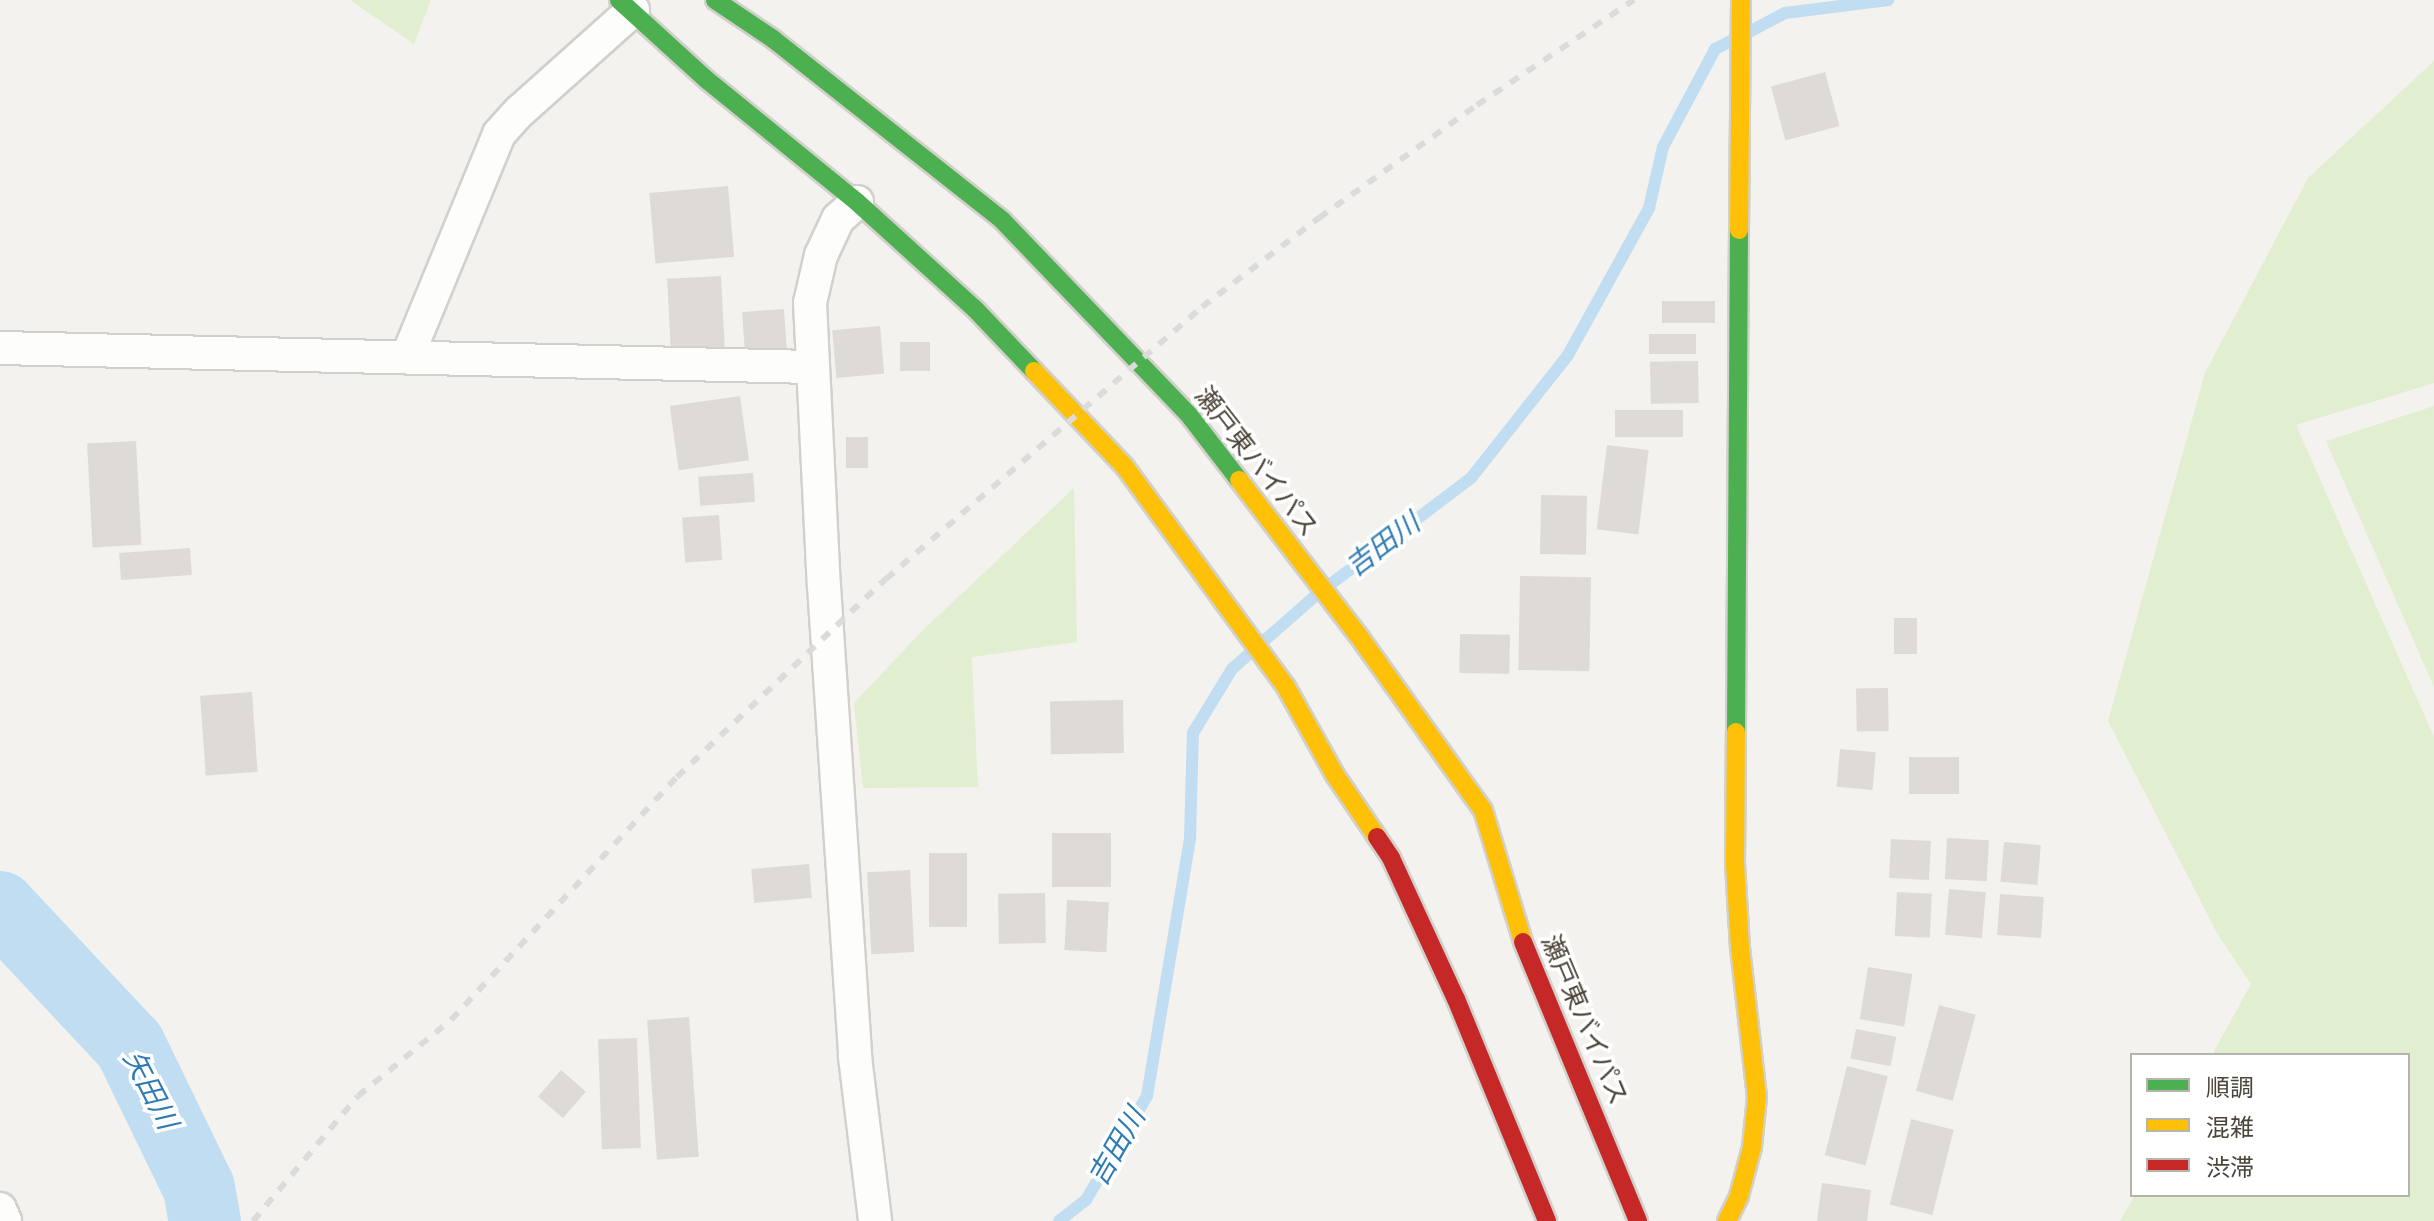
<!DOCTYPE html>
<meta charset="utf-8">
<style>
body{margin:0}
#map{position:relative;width:2434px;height:1221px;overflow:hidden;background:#f4f2ee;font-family:"Fira Sans Condensed","Noto Sans JP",sans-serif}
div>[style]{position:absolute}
.green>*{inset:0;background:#e1eecf}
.stream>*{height:12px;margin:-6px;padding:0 6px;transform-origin:6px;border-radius:6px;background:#c0ddf1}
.river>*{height:72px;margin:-36px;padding:0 36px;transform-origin:36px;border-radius:36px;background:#c0ddf1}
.building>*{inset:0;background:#dedbd6;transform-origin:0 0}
.roads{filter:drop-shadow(2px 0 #d2d0cb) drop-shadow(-2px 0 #d2d0cb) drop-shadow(0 2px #d2d0cb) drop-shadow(0 -2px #d2d0cb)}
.street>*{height:32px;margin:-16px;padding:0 16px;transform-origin:16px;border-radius:16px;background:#fdfdfc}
.fast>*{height:18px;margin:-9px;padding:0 9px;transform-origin:9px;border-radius:9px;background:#4caf50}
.slow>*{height:18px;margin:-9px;padding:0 9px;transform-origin:9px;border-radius:9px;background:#ffc107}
.jam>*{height:18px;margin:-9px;padding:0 9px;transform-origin:9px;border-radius:9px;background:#c62828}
.rail>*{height:6px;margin-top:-3px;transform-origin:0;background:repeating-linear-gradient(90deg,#dbdbda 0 10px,transparent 0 20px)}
span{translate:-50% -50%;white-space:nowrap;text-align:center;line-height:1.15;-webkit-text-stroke:7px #fff;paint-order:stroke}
.street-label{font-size:26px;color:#4b4439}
.water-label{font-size:28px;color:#2e7ab2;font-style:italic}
.legend{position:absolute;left:2130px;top:1053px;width:280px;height:144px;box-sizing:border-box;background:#fff;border:2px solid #b7b4b0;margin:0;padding:10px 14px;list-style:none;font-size:24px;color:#4b4439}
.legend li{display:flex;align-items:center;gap:16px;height:40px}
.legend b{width:40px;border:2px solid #b7b4b0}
</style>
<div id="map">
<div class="green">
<i style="clip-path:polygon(350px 0,431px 0,414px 44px)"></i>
<i style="clip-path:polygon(2434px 61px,2434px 383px,2296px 425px,2434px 737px,2434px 1221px,2120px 1221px,2135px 1195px,2408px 1195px,2408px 1055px,2212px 1055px,2251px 984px,2217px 933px,2108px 721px,2205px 373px,2308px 178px)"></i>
<i style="clip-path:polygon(2434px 406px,2434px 687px,2326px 441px)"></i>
<i style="clip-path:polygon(1074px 488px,1077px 642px,972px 657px,978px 787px,863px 788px,854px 703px,923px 630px)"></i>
</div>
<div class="stream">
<i style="left:1749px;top:32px;width:41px;rotate:-27.8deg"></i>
<i style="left:1785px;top:13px;width:104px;rotate:-7.2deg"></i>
<i style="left:1059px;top:1221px;width:34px;rotate:-38deg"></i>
<i style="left:1086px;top:1200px;width:121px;rotate:-59.6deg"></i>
<i style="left:1147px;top:1096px;width:262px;rotate:-80.5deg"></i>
<i style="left:1190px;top:838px;width:105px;rotate:-88.4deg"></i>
<i style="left:1193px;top:733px;width:75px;rotate:-58.6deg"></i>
<i style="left:1232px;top:669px;width:111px;rotate:-41.3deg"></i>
<i style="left:1315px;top:596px;width:196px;rotate:-37.1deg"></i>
<i style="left:1471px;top:478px;width:157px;rotate:-51.7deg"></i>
<i style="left:1568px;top:355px;width:168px;rotate:-61.1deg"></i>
<i style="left:1649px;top:208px;width:63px;rotate:-77.1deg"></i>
<i style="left:1663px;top:147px;width:111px;rotate:-62deg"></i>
<i style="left:1715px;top:49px;width:20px;rotate:-27deg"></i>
</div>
<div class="river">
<i style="left:0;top:907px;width:190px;rotate:46.9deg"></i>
<i style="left:130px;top:1046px;width:158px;rotate:64.1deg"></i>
<i style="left:199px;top:1188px;width:34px;rotate:80deg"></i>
</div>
<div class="building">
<i style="left:1825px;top:72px;width:56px;height:56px;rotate:75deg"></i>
<i style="left:728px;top:186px;width:71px;height:79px;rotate:85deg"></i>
<i style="left:721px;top:276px;width:78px;height:54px;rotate:87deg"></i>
<i style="left:1662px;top:301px;width:53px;height:22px"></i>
<i style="left:784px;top:309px;width:40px;height:42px;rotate:86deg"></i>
<i style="left:880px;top:326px;width:48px;height:48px;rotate:85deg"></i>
<i style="left:1649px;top:334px;width:47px;height:20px"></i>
<i style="left:930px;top:342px;width:29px;height:30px;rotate:90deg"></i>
<i style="left:1698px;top:361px;width:42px;height:48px;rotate:89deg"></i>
<i style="left:740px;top:396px;width:65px;height:71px;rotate:82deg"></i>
<i style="left:1615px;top:410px;width:68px;height:27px"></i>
<i style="left:846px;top:437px;width:22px;height:31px"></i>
<i style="left:136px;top:441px;width:104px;height:49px;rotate:87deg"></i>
<i style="left:1607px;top:445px;width:42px;height:85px;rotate:7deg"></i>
<i style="left:753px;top:473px;width:29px;height:55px;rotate:86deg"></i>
<i style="left:1541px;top:495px;width:46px;height:59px;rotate:1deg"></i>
<i style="left:719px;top:515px;width:45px;height:37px;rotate:86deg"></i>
<i style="left:190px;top:548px;width:27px;height:71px;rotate:86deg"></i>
<i style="left:1520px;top:576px;width:71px;height:94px;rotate:1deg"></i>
<i style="left:1894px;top:618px;width:23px;height:36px"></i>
<i style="left:1460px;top:634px;width:50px;height:39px;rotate:1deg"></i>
<i style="left:1888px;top:688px;width:43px;height:32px;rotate:89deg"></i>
<i style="left:252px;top:692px;width:80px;height:52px;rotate:86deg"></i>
<i style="left:1123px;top:700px;width:53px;height:73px;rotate:89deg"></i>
<i style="left:1840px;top:749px;width:36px;height:38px;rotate:5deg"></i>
<i style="left:1959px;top:757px;width:37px;height:50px;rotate:90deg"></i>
<i style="left:1052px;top:833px;width:59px;height:54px"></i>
<i style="left:1947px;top:838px;width:42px;height:41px;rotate:3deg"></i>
<i style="left:1891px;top:839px;width:40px;height:39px;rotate:3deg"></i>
<i style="left:2004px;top:842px;width:37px;height:40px;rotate:5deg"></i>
<i style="left:929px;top:853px;width:38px;height:74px"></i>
<i style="left:809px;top:864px;width:34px;height:58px;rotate:85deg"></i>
<i style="left:910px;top:870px;width:82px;height:43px;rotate:87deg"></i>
<i style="left:1949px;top:889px;width:37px;height:46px;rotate:5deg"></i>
<i style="left:1897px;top:892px;width:35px;height:44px;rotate:3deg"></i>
<i style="left:1045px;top:893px;width:50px;height:47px;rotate:89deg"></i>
<i style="left:2000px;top:894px;width:44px;height:41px;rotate:4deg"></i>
<i style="left:1067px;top:900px;width:42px;height:50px;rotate:3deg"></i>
<i style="left:1868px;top:967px;width:45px;height:53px;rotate:9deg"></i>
<i style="left:1939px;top:1005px;width:38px;height:89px;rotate:15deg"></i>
<i style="left:689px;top:1017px;width:140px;height:42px;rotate:86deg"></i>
<i style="left:1856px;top:1029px;width:41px;height:30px;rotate:11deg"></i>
<i style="left:637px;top:1038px;width:110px;height:39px;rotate:88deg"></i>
<i style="left:1847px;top:1066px;width:42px;height:92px;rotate:14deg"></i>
<i style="left:561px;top:1070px;width:33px;height:35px;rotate:41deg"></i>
<i style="left:1911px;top:1119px;width:44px;height:88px;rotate:14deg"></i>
<i style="clip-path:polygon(1822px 1183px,1871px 1190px,1867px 1221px,1817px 1221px)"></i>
</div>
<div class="roads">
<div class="street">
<i style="left:857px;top:202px;width:25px;rotate:138deg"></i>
<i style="left:838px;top:219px;width:40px;rotate:115deg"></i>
<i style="left:821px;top:255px;width:49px;rotate:102.9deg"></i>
<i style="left:810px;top:303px;width:283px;rotate:87.2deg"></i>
<i style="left:824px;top:586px;width:472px;rotate:86.2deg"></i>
<i style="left:855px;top:1057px;width:165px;rotate:83deg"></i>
<i style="left:0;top:348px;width:813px;rotate:1.34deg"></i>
<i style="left:408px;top:355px;width:239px;rotate:-67.6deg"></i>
<i style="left:499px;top:134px;width:30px;rotate:-48deg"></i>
<i style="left:519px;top:112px;width:153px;rotate:-41.8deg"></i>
<i style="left:0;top:1209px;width:13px;rotate:67deg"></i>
</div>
<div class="fast">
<i style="left:619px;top:0;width:119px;rotate:42.3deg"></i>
<i style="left:707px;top:80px;width:193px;rotate:39.1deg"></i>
<i style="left:857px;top:202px;width:159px;rotate:42.2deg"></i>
<i style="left:975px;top:309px;width:86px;rotate:46.4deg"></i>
<i style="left:715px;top:0;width:70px;rotate:33.9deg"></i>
<i style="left:773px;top:39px;width:292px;rotate:38.3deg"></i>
<i style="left:1002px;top:220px;width:270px;rotate:46.2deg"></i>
<i style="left:1189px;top:415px;width:82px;rotate:52.4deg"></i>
<i style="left:1736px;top:732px;width:502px;rotate:-89.66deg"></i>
</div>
<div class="slow">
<i style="left:1739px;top:230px;width:230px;rotate:-89.5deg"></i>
<i style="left:1034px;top:371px;width:132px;rotate:46.5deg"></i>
<i style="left:1125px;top:467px;width:273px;rotate:53.8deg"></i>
<i style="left:1286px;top:687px;width:101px;rotate:60.9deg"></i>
<i style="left:1335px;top:775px;width:75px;rotate:55.9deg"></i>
<i style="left:1239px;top:480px;width:195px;rotate:52.5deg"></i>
<i style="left:1358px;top:635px;width:215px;rotate:54.5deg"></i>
<i style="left:1483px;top:810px;width:138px;rotate:73.1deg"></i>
<i style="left:1727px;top:1221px;width:28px;rotate:-64deg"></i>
<i style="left:1739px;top:1196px;width:51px;rotate:-75.1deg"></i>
<i style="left:1752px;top:1147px;width:50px;rotate:-84.3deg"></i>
<i style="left:1757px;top:1097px;width:150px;rotate:-96.5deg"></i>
<i style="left:1740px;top:948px;width:84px;rotate:-93.4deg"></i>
<i style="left:1735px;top:864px;width:132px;rotate:-89.6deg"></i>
</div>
<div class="jam">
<i style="left:1377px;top:837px;width:25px;rotate:56deg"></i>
<i style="left:1391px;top:858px;width:155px;rotate:65.3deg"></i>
<i style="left:1456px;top:999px;width:240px;rotate:67.7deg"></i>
<i style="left:1523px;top:942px;width:302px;rotate:67.6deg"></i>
</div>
</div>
<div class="rail">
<i style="left:253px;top:1221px;width:163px;rotate:-50deg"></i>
<i style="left:358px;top:1096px;width:120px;rotate:-39.3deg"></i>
<i style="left:451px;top:1020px;width:332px;rotate:-47.1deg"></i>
<i style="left:677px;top:777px;width:288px;rotate:-43.5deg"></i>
<i style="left:886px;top:579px;width:417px;rotate:-40.7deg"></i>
<i style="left:1202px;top:307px;width:147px;rotate:-37.3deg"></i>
<i style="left:1319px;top:218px;width:194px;rotate:-35.6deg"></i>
<i style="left:1477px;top:105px;width:189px;rotate:-33.8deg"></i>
</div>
<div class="street-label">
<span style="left:1256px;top:462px;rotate:52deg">瀬戸東バイパス</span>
<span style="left:1584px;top:1020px;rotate:67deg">瀬戸東バイパス</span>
</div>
<div class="water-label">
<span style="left:1383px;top:545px;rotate:-37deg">吉田川</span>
<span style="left:150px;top:1090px;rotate:63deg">矢田川</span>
<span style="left:1117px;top:1147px;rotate:-60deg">吉田川</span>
</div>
<ul class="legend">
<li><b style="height:10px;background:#4caf50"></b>順調</li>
<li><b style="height:10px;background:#ffc107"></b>混雑</li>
<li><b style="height:10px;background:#c62828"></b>渋滞</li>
</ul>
</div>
